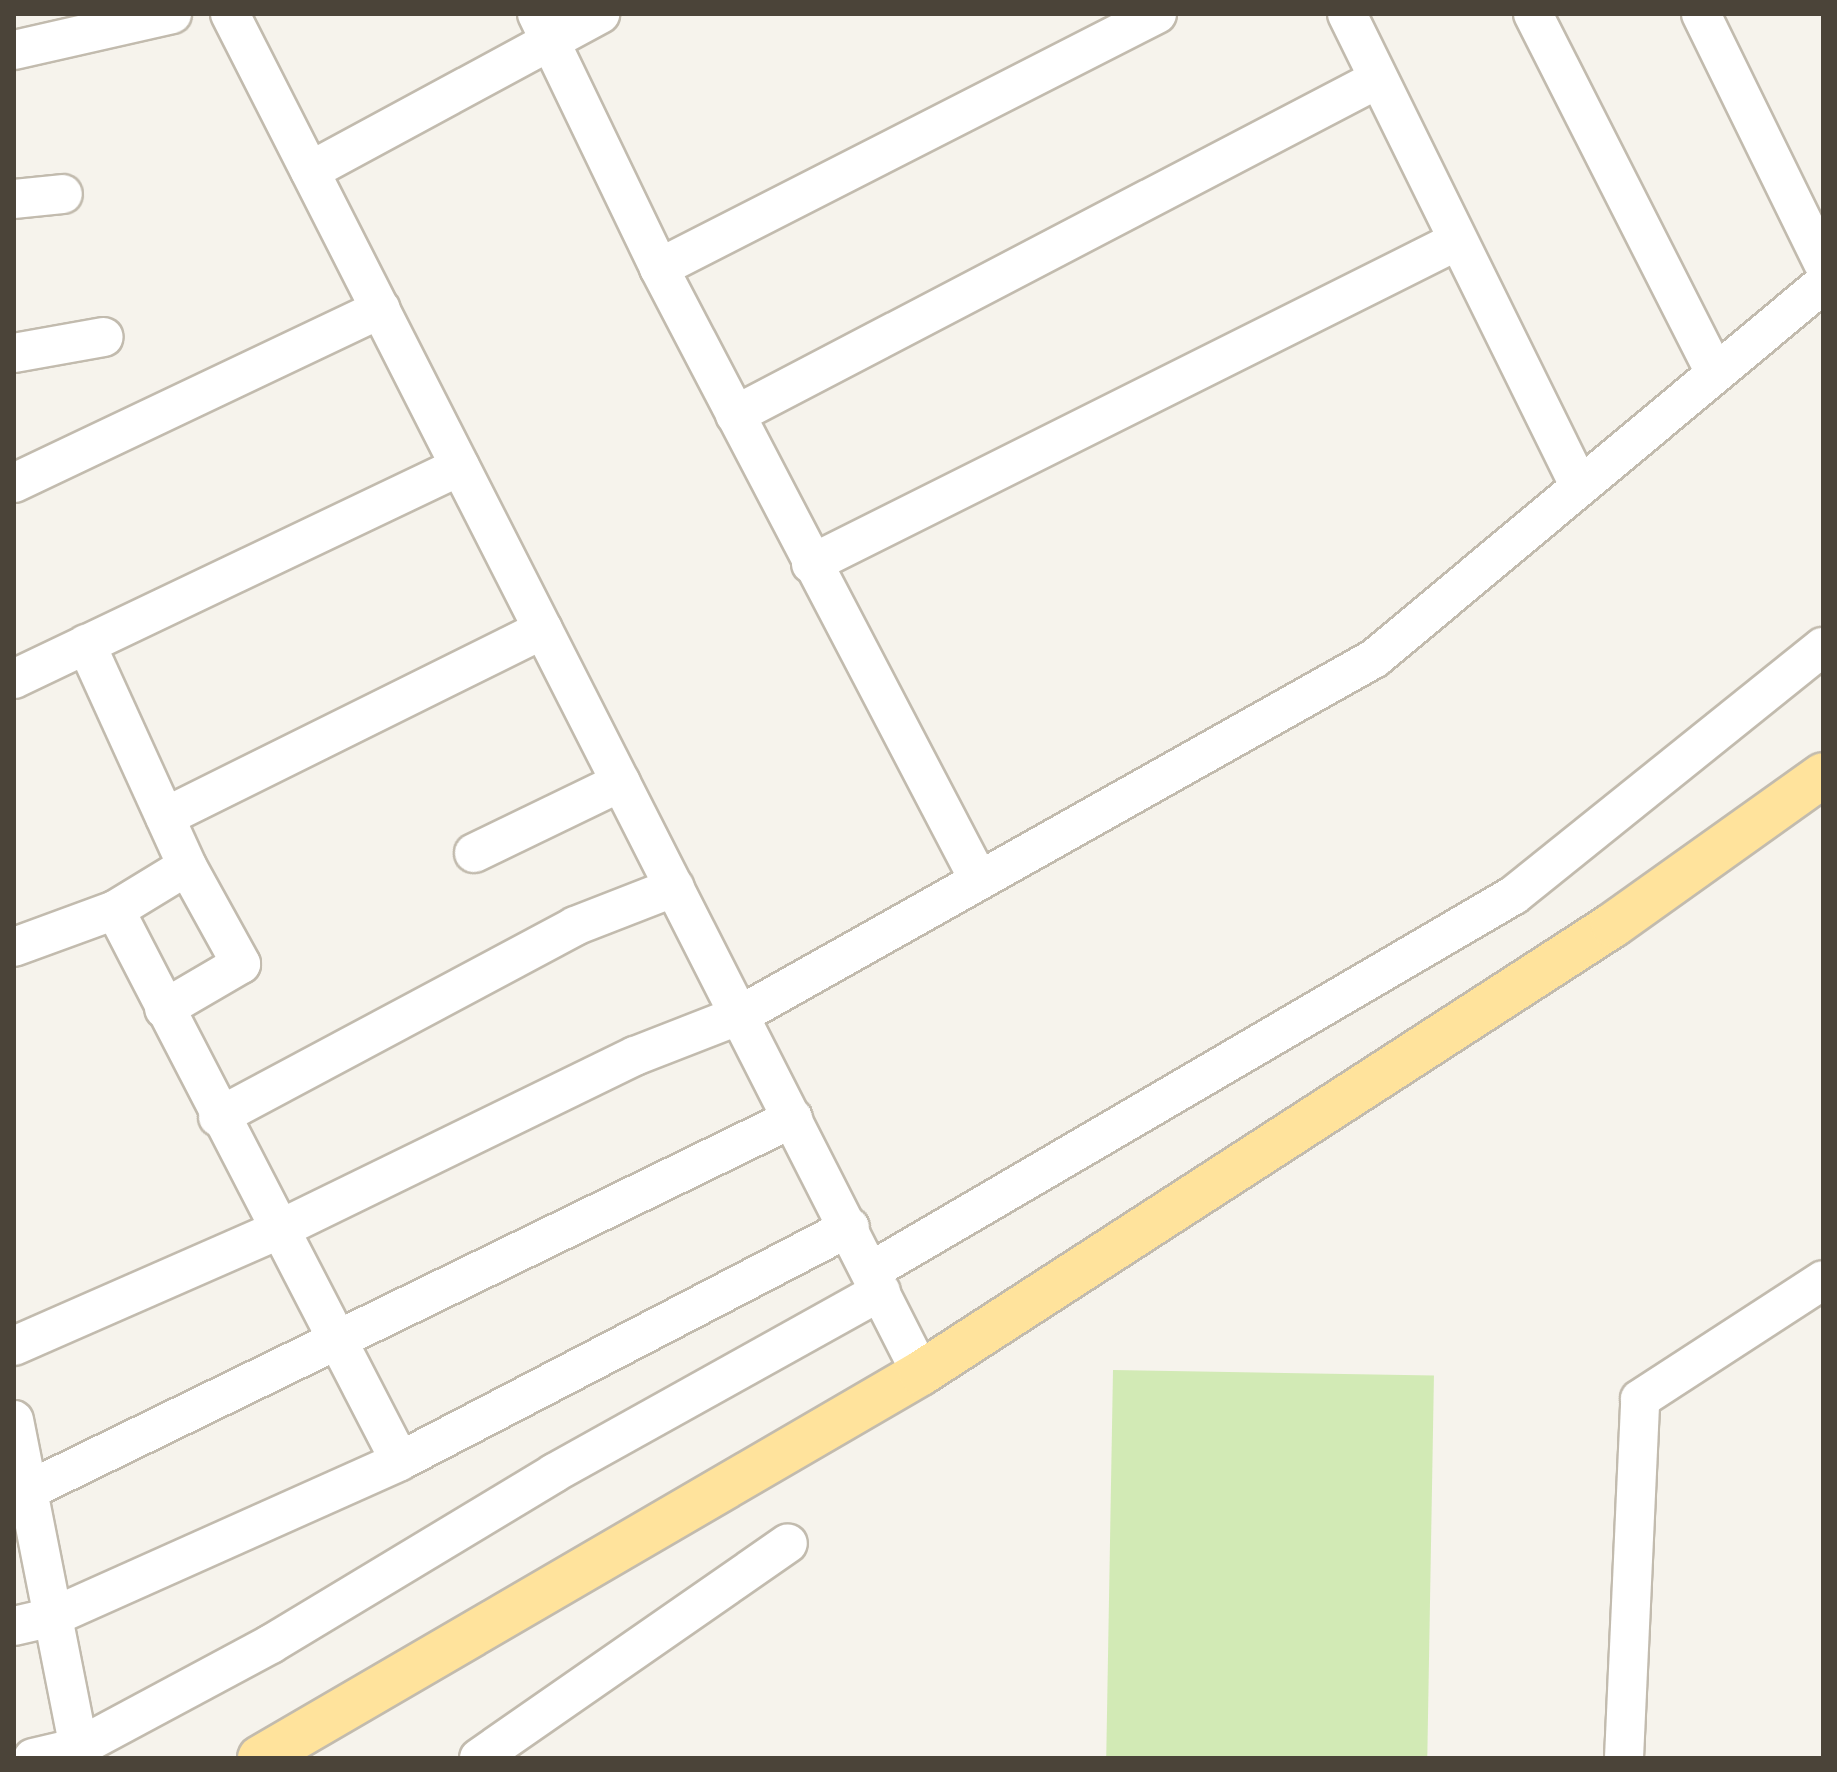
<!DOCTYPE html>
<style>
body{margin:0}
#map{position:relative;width:1837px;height:1772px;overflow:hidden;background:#f6f3ec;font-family:"Fira Sans",sans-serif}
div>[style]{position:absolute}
.green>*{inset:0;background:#d2eab5;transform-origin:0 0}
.roads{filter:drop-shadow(2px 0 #c2bbae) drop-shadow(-2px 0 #c2bbae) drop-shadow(0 2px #c2bbae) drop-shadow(0 -2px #c2bbae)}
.minor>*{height:38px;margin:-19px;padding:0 19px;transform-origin:19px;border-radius:19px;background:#fff}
.major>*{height:44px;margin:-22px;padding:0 22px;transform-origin:22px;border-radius:22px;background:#ffe39c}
span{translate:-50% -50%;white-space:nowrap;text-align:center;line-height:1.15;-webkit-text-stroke:7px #fff;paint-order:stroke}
.frame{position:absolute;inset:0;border:16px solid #4b4439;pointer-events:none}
</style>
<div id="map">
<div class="green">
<i style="left:1113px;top:1370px;width:321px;height:388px;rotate:1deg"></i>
</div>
<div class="roads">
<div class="minor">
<i style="left:230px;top:14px;width:1525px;rotate:63.05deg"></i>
<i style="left:537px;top:14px;width:282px;rotate:64.3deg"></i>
<i style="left:659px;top:268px;width:691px;rotate:62.4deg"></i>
<i style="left:1347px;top:14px;width:523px;rotate:63.78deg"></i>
<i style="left:1533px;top:14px;width:398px;rotate:63.1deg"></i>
<i style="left:1701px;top:14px;width:277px;rotate:63.9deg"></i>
<i style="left:14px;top:50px;width:162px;rotate:-12.8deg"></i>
<i style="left:310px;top:171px;width:330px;rotate:-28.4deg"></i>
<i style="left:14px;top:199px;width:49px;rotate:-5.8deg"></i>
<i style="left:659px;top:268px;width:559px;rotate:-27.02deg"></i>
<i style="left:14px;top:353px;width:91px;rotate:-10.1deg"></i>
<i style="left:735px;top:415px;width:725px;rotate:-27.59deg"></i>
<i style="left:14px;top:483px;width:406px;rotate:-25.4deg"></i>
<i style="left:811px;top:564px;width:722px;rotate:-26.57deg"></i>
<i style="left:86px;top:644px;width:244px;rotate:65.5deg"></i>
<i style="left:187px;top:866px;width:112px;rotate:61.1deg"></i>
<i style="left:241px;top:964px;width:89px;rotate:149.7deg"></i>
<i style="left:14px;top:679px;width:494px;rotate:-25.5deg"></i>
<i style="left:165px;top:817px;width:422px;rotate:-26.4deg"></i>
<i style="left:474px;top:853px;width:163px;rotate:-25.8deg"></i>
<i style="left:115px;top:910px;width:620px;rotate:62.65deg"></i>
<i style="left:14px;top:947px;width:108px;rotate:-20.1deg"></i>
<i style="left:115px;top:910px;width:84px;rotate:-31.4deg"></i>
<i style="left:218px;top:1117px;width:405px;rotate:-28.1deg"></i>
<i style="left:575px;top:926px;width:107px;rotate:-21.3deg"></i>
<i style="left:871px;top:1271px;width:745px;rotate:-30.32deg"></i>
<i style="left:1514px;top:895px;width:396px;rotate:-38.8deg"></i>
<i style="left:14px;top:1346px;width:288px;rotate:-23.7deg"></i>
<i style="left:278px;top:1230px;width:397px;rotate:-26deg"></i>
<i style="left:635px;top:1056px;width:113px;rotate:-21.3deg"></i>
<i style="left:740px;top:1015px;width:728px;rotate:-29.34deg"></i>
<i style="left:1375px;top:658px;width:584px;rotate:-39.86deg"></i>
<i style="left:14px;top:1420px;width:345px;rotate:78.8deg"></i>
<i style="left:27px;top:1491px;width:852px;rotate:-25.96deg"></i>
<i style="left:14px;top:1626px;width:39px;rotate:-13deg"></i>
<i style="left:52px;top:1617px;width:381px;rotate:-24.1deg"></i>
<i style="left:400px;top:1461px;width:507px;rotate:-27.47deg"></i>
<i style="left:33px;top:1758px;width:47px;rotate:-13.4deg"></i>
<i style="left:79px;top:1747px;width:218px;rotate:-28.2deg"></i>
<i style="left:271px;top:1644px;width:331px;rotate:-31.1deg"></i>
<i style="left:554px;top:1473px;width:374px;rotate:-29.1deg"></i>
<i style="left:479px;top:1758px;width:376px;rotate:-34.8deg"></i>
<i style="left:1624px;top:1758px;width:359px;rotate:-87.4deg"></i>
<i style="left:1640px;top:1399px;width:218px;rotate:-33deg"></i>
</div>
<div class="major">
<i style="left:260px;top:1758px;width:765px;rotate:-30.22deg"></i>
<i style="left:921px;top:1373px;width:824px;rotate:-32.92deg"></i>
<i style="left:1613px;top:925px;width:258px;rotate:-35.5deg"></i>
</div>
</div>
<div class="frame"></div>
</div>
